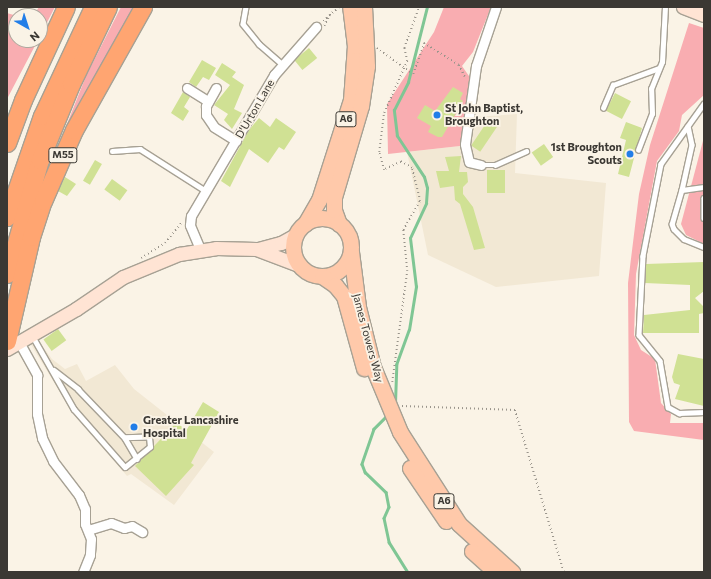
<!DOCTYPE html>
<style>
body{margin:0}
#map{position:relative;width:711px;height:579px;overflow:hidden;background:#faf3e6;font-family:Commissioner,sans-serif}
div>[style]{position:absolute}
.built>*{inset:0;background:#f2e8d4}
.green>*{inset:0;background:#f9adb1}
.stream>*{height:2.5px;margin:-1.25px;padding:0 1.25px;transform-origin:1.25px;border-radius:1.25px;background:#7fc694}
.building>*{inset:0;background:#d0e194;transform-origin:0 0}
.path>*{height:1.5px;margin-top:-0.75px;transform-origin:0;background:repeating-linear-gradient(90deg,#99948b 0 1px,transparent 0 4px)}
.roads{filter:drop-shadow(1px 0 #a7a194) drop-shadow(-1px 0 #a7a194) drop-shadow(0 1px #a7a194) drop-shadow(0 -1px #a7a194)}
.lane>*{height:4.5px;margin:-2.25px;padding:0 2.25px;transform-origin:2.25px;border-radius:2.25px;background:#fff}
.street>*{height:9px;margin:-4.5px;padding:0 4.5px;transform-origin:4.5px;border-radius:4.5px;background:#fff}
.secondary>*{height:13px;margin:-6.5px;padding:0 6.5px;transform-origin:6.5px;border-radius:6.5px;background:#ffe4d4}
.primary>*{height:15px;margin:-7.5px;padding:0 7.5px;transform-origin:7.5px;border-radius:7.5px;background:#ffc9aa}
.primary>.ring{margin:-7.5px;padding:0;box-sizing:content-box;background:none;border:15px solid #ffc9aa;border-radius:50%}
.highway>*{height:17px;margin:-8.5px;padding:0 8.5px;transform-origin:8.5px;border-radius:8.5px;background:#ffa571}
.dots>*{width:11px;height:11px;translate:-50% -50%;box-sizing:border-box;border:2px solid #faf3e6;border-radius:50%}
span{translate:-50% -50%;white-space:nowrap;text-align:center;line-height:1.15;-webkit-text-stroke:3.5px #faf3e6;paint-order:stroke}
.shield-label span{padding:1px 3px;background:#faf3e6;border:1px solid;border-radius:3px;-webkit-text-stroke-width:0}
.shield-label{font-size:10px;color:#3b3833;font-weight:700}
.street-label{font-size:11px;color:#3b3833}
.poi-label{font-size:11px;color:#3b3833;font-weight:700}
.left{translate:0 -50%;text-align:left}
.right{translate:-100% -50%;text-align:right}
.frame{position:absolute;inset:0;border:8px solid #3b3833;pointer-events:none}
.north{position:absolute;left:8px;top:8px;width:40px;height:40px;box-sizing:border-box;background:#faf3e6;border:1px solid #aea89e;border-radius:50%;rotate:141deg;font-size:11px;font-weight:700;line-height:16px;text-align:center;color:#3b3833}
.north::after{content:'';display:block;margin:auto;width:14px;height:18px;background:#227ee8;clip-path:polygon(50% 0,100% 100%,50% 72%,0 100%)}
</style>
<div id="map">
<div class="built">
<i style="clip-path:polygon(517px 114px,515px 173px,606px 183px,599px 276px,496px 287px,428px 255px,407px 152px,460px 146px,476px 117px)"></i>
<i style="clip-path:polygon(37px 339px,52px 359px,65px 369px,77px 364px,86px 381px,115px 365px,134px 389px,214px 452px,174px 505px,131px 474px,127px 476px,110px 456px,66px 402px,30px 343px)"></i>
</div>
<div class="green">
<i style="clip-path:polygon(39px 7px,55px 7px,40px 36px,40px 16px,33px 16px)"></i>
<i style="clip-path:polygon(121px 7px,138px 7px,48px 172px,86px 76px)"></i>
<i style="clip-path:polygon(444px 7px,491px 7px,473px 52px,462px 66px,471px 79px,460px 146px,388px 154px,387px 104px,434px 32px)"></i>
<i style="clip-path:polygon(7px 13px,17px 16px,16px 40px,38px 40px,7px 99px)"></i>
<i style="clip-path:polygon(689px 23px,704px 28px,704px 95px,682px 115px,679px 131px,657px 161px,636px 274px,634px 335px,641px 350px,655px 359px,661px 403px,671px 414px,670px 423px,704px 423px,704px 440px,634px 431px,629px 422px,628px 283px,639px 194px,650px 145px)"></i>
<i style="clip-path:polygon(704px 137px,704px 244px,686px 235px,681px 224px)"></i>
</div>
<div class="stream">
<i style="left:395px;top:403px;width:38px;rotate:-88deg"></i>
<i style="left:396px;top:365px;width:37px;rotate:-70deg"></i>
<i style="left:409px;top:330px;width:44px;rotate:-80.8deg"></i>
<i style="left:416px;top:287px;width:49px;rotate:-97deg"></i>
<i style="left:410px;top:238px;width:38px;rotate:-65deg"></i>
<i style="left:426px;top:203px;width:15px;rotate:-86deg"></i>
<i style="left:427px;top:188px;width:11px;rotate:-105deg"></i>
<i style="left:424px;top:177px;width:49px;rotate:-123.4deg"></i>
<i style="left:397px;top:136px;width:26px;rotate:-97deg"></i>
<i style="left:394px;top:110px;width:31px;rotate:-63deg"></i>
<i style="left:408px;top:82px;width:77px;rotate:-75.8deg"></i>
<i style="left:388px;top:415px;width:20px;rotate:135deg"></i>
<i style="left:374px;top:429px;width:37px;rotate:109deg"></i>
<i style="left:362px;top:464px;width:9px;rotate:69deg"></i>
<i style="left:365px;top:472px;width:29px;rotate:44deg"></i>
<i style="left:386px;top:492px;width:15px;rotate:79deg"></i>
<i style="left:389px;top:507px;width:12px;rotate:114deg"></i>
<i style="left:384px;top:518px;width:25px;rotate:78deg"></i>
<i style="left:389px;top:542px;width:36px;rotate:58deg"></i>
</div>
<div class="building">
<i style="left:309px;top:48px;width:13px;height:19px;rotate:51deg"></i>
<i style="clip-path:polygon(202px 60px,216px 68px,209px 80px,203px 77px,196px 87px,189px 82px)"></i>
<i style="clip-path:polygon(222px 63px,236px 72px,232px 77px,244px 85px,234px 109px,242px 113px,232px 129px,224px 120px,228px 114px,214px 105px,230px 85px,215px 75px)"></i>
<i style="clip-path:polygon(453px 87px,463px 93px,460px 99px,463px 101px,442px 137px,438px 137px,428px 132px,431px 126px,417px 118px,425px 105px,435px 111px)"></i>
<i style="clip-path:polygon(183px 92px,190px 97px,184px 107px,189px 111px,183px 121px,171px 113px)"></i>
<i style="left:615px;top:93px;width:18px;height:20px;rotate:27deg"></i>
<i style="clip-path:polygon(259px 118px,270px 127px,276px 118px,296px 132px,284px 150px,279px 147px,268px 163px,249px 149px,230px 187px,221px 181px,249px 130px)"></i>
<i style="left:489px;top:119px;width:11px;height:32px;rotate:34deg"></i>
<i style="clip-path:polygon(626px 122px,642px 128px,629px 177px,618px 174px,626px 140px,620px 138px)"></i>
<i style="left:544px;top:144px;width:16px;height:15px;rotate:55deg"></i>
<i style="clip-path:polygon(461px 156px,459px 172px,467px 172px,468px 182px,463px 187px,463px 194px,473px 207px,485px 248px,474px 250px,460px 204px,455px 200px,454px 186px,440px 188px,436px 171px,449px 171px,445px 157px)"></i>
<i style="left:95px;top:160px;width:8px;height:24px;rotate:30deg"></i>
<i style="left:487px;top:170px;width:18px;height:23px"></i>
<i style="clip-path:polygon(65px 177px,76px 184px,67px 196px,58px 191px)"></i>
<i style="left:112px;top:179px;width:19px;height:13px;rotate:36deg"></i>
<i style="clip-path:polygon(704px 262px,704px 291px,695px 298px,704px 307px,704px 313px,699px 314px,699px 333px,643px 333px,644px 315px,690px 310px,690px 285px,645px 283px,646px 264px)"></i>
<i style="left:58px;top:329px;width:14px;height:18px;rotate:54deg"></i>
<i style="clip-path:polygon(678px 354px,704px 359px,704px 406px,675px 399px,680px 385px,674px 383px,672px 377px)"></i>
<i style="clip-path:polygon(203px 402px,219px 412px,191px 463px,194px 465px,166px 496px,135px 466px,177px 422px,186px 431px)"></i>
</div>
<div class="path">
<i style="left:323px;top:21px;width:21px;rotate:-41deg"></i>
<i style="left:324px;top:26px;width:16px;rotate:-63deg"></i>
<i style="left:377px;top:48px;width:44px;rotate:35.8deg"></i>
<i style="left:413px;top:74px;width:33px;rotate:-70deg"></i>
<i style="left:424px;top:43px;width:41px;rotate:32.2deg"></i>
<i style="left:459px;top:65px;width:13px;rotate:63deg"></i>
<i style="left:141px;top:258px;width:28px;rotate:-32deg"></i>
<i style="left:165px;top:243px;width:26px;rotate:-51deg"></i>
<i style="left:392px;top:382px;width:112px;rotate:-82.3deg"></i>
<i style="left:407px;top:271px;width:41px;rotate:-95.6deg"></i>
<i style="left:403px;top:230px;width:34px;rotate:-60deg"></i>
<i style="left:420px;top:201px;width:34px;rotate:-104deg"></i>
<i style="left:412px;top:168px;width:13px;rotate:-151deg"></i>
<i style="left:401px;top:162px;width:19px;rotate:155deg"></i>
<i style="left:384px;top:170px;width:19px;rotate:-106deg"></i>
<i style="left:379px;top:152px;width:39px;rotate:-83deg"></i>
<i style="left:384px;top:113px;width:57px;rotate:-66.1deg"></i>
<i style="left:407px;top:61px;width:13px;rotate:-103deg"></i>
<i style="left:404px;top:48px;width:44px;rotate:-69.9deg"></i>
<i style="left:402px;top:406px;width:113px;rotate:2deg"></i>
<i style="left:515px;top:410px;width:169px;rotate:73.2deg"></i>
</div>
<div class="roads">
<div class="lane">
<i style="left:246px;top:7px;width:17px;rotate:100deg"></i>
<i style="left:243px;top:24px;width:26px;rotate:51deg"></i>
<i style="left:259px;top:44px;width:30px;rotate:41deg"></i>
<i style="left:704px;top:104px;width:74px;rotate:125.6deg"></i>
<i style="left:661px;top:164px;width:94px;rotate:101.1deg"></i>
<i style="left:643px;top:256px;width:79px;rotate:92.9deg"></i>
<i style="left:639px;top:335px;width:33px;rotate:51deg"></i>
<i style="left:660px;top:361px;width:47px;rotate:80.1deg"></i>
<i style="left:668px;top:407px;width:13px;rotate:29deg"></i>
<i style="left:679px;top:413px;width:25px;rotate:-2deg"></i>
<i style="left:603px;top:108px;width:25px;rotate:-67deg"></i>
<i style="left:613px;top:85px;width:49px;rotate:-20.3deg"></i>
<i style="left:688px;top:126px;width:19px;rotate:78deg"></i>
<i style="left:692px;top:145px;width:46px;rotate:102.5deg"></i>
<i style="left:682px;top:190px;width:22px;rotate:-8deg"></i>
<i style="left:638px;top:150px;width:39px;rotate:-69deg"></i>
<i style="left:652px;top:114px;width:25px;rotate:-92deg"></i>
<i style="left:651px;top:89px;width:29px;rotate:-68deg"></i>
<i style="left:662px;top:62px;width:55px;rotate:-86.9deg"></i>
<i style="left:112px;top:151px;width:28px;rotate:-4deg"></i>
<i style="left:140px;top:149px;width:78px;rotate:32.5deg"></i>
<i style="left:481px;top:165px;width:14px"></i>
<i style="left:495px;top:165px;width:34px;rotate:-24deg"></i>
<i style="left:682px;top:190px;width:35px;rotate:106deg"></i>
<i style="left:672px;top:224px;width:5px;rotate:68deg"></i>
<i style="left:674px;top:229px;width:14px;rotate:45deg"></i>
<i style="left:684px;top:239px;width:22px;rotate:22deg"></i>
<i style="left:704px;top:198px;width:20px;rotate:90deg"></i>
<i style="left:32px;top:335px;width:85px;rotate:60.4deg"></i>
<i style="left:74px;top:409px;width:77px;rotate:48.7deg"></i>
<i style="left:125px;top:467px;width:32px;rotate:-39deg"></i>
<i style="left:150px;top:447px;width:10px;rotate:-96deg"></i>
<i style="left:149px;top:437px;width:24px;rotate:178deg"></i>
<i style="left:54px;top:370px;width:31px;rotate:38deg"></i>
<i style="left:78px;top:389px;width:68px;rotate:46.2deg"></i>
<i style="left:125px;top:438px;width:24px;rotate:60deg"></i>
</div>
<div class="street">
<i style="left:187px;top:88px;width:25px;rotate:32deg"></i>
<i style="left:216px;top:88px;width:21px;rotate:119deg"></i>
<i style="left:206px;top:106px;width:9px;rotate:90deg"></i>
<i style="left:206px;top:115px;width:14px;rotate:56deg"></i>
<i style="left:214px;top:127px;width:26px;rotate:32deg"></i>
<i style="left:481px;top:165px;width:12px;rotate:-166deg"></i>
<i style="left:469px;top:162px;width:18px;rotate:-103deg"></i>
<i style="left:465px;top:144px;width:79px;rotate:-82deg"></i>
<i style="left:476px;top:66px;width:62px;rotate:-71.3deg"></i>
<i style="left:200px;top:249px;width:26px;rotate:-113deg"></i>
<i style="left:190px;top:225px;width:9px;rotate:-84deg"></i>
<i style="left:191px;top:216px;width:164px;rotate:-59.5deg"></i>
<i style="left:274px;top:75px;width:64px;rotate:-48.8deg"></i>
<i style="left:19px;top:342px;width:38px;rotate:61deg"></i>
<i style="left:37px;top:375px;width:39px;rotate:90deg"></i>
<i style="left:37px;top:414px;width:25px;rotate:78deg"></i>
<i style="left:42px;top:438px;width:25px;rotate:64deg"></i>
<i style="left:53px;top:461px;width:43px;rotate:52.6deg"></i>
<i style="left:79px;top:495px;width:15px;rotate:67deg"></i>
<i style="left:85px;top:509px;width:15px;rotate:90deg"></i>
<i style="left:85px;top:524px;width:16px;rotate:68deg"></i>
<i style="left:91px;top:539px;width:16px;rotate:94deg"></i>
<i style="left:90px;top:555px;width:18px;rotate:112deg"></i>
<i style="left:88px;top:530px;width:24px;rotate:-17deg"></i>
<i style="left:111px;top:523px;width:14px;rotate:21deg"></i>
<i style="left:124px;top:528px;width:8px;rotate:-14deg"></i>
<i style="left:132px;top:526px;width:12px;rotate:31deg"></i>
</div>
<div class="secondary">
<i style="left:683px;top:7px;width:22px;rotate:21deg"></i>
<i style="left:258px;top:249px;width:24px;rotate:-15deg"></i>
<i style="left:281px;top:243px;width:18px;rotate:-29deg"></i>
<i style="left:7px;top:349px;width:80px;rotate:-30.1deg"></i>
<i style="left:76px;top:309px;width:57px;rotate:-34.2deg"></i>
<i style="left:123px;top:277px;width:61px;rotate:-22.3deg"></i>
<i style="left:179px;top:254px;width:37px;rotate:-9deg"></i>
<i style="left:216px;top:248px;width:40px;rotate:1.4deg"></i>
<i style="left:256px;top:249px;width:48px;rotate:20.7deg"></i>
</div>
<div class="primary">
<i class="ring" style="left:293px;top:218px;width:43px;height:43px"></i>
<i style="left:305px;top:224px;width:28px;rotate:-60deg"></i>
<i style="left:319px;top:200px;width:105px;rotate:-72.3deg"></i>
<i style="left:351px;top:100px;width:54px;rotate:-85.8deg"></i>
<i style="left:355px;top:46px;width:39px;rotate:-97deg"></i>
<i style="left:339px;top:224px;width:15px;rotate:-110deg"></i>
<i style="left:334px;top:210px;width:13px;rotate:-90deg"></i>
<i style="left:334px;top:197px;width:95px;rotate:-73.5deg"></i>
<i style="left:361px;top:106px;width:40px;rotate:-81.5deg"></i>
<i style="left:367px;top:66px;width:59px;rotate:-92.9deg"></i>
<i style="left:351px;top:252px;width:55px;rotate:82.7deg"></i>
<i style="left:358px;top:307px;width:62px;rotate:76deg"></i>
<i style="left:373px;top:367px;width:70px;rotate:67.4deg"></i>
<i style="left:400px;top:432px;width:109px;rotate:57.3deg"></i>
<i style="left:459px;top:524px;width:72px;rotate:42.2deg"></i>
<i style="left:322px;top:276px;width:16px;rotate:35deg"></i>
<i style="left:335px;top:285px;width:14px;rotate:51deg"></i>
<i style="left:344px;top:296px;width:75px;rotate:74.5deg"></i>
<i style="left:410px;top:468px;width:64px;rotate:55.8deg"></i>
<i style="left:472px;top:551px;width:31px;rotate:42deg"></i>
</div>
<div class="highway">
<i style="left:7px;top:143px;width:46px;rotate:-69.6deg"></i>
<i style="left:23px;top:100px;width:102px;rotate:-65.2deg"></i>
<i style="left:7px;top:217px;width:107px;rotate:-70.9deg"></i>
<i style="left:42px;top:116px;width:120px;rotate:-64.9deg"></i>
<i style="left:7px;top:274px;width:119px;rotate:-73.9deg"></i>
<i style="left:40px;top:160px;width:82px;rotate:-67.8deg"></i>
<i style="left:71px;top:84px;width:85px;rotate:-64.3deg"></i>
<i style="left:7px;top:341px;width:107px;rotate:-77deg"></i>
<i style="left:31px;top:237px;width:38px;rotate:-72deg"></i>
<i style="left:43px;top:201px;width:77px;rotate:-66.4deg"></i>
<i style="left:74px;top:130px;width:141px;rotate:-60.7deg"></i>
</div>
</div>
<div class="dots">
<i style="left:437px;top:115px;background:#227ee8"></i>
<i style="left:630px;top:154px;background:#227ee8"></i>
<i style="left:134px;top:427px;background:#227ee8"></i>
</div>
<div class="shield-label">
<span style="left:346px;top:119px">A6</span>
<span style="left:63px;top:155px">M55</span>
<span style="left:444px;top:501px">A6</span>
</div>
<div class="street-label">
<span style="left:255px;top:109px;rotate:-60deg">D'Urton Lane</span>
<span style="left:368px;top:338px;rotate:75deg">James Towers Way</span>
</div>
<div class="poi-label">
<span class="left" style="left:445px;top:115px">St John Baptist,<br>Broughton</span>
<span class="right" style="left:622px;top:154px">1st Broughton<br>Scouts</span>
<span class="left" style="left:143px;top:427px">Greater Lancashire<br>Hospital</span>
</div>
<div class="frame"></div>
<div class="north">N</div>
</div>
